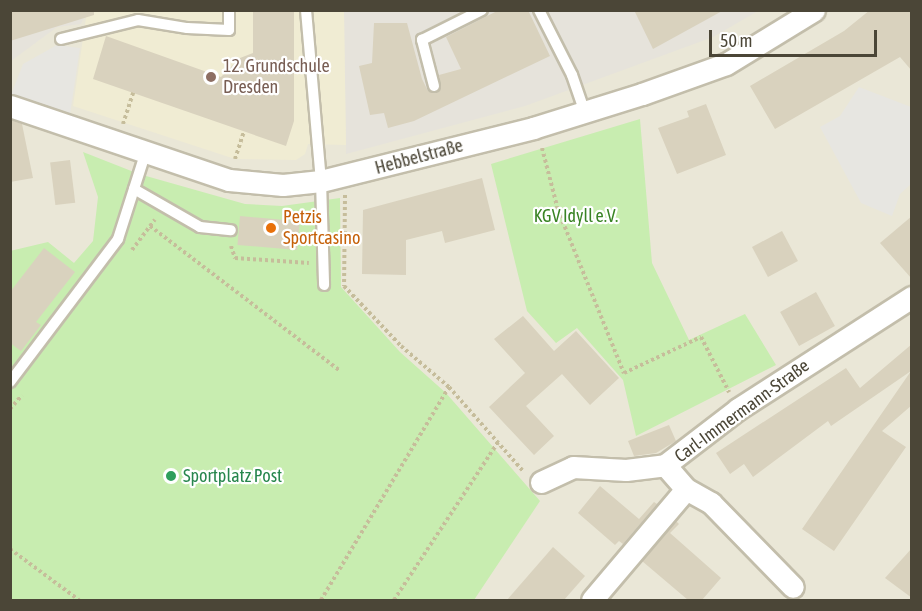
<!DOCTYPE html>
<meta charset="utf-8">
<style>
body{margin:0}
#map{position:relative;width:922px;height:611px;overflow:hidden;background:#f6f4ea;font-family:"Asap Condensed",sans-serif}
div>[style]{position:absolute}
.residential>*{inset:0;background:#eae7d7;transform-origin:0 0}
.industrial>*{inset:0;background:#e6e3db}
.education>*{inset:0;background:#f0ecd3}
.green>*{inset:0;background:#c8edb0}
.parking>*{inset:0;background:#e7e6e1}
.building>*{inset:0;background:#d9d2be;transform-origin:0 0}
.path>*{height:4px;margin-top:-2px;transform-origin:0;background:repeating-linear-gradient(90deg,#c6bd9b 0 3px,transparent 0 6px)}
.roads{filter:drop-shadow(2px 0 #c3beab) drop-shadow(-2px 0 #c3beab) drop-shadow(0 2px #c3beab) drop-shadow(0 -2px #c3beab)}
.service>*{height:10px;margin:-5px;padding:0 5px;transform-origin:5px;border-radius:5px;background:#fff}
.minor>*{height:21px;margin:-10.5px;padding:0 10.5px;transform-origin:10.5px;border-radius:10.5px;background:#fff}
.dots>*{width:16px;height:16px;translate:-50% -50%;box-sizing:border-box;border:3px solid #fff;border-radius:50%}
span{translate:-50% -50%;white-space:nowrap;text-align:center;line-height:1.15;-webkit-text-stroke:4.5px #fff;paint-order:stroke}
.education-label{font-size:18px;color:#785e54}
.left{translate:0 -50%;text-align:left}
.street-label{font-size:18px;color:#4b4637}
.park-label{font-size:18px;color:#398324}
.food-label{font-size:18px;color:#c56008}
.leisure-label{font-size:18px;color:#27864d}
.frame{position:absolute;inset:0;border:12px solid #4b4637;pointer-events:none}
.scale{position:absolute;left:709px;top:30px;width:168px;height:27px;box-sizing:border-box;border:3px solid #4b4637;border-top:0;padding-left:8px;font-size:18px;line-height:21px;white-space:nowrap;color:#4b4637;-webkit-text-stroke:4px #fff;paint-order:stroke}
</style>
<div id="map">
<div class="residential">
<i style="left:11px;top:11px;width:900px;height:589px"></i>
</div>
<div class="industrial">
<i style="clip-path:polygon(11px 11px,87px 11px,81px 24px,57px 27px,11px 61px)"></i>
<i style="clip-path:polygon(344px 11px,758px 11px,713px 37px,525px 106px,346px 154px)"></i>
</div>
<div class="education">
<i style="clip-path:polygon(87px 11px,344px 11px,346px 145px,308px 144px,305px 154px,296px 160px,235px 159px,73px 106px)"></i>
</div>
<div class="green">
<i style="clip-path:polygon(640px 119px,652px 263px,689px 340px,745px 314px,776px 365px,636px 436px,623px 380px,577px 328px,556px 343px,527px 311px,491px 164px)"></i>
<i style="clip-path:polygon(83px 152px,139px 174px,245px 204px,282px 206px,340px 198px,341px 287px,400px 352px,446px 393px,540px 501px,474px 600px,11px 600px,10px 251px,48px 242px,74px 263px,93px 241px,98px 197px)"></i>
</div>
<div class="parking">
<i style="clip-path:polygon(57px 45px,80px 48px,70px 114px,11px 95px,23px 64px)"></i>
<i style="clip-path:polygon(859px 87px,911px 107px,911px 184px,900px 194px,892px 216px,861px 203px,820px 127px,840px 116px)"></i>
</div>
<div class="building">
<i style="clip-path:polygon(10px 10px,94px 10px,94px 15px,10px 41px)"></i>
<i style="clip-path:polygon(253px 10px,294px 10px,294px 121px,286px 146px,93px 79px,106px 36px,221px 77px,240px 58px,253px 53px)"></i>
<i style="clip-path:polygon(499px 10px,528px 10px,550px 56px,414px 121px,388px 128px,384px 113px,370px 115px,359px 66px,372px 63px,374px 23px,407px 23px,422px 79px,428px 91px,435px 93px,441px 87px,439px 75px,461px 69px,446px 37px)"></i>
<i style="clip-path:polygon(634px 10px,724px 10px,653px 49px)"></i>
<i style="clip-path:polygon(870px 10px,912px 10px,912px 71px,900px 57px,775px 129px,750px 86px,844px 31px)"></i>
<i style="clip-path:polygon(706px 104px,726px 155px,677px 174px,658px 128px,689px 117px,687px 111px)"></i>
<i style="clip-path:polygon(10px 120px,22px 124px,33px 178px,10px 182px)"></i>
<i style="left:70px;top:160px;width:43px;height:20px;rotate:83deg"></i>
<i style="clip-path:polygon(482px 178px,495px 230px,445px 243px,442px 231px,406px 240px,406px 275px,362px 274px,363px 210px)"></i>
<i style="left:240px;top:216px;width:60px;height:29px;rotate:5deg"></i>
<i style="clip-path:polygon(912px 216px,912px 279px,880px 243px)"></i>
<i style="left:782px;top:231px;width:34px;height:34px;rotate:62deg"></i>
<i style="clip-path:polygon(44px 248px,75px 272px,36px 322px,41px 325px,21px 351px,10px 343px,10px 292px)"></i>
<i style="left:816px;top:292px;width:39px;height:41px;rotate:61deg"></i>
<i style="clip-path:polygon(523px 316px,554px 351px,576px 331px,619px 378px,590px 405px,562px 374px,526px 406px,554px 436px,534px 455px,489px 407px,525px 373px,494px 339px)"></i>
<i style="clip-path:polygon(912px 344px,912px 405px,882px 431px,906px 447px,834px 551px,802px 529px,911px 371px,831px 426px,828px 421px,753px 477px,744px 464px,730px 474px,716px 453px,846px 368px,860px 388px)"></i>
<i style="clip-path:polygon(669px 425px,676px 441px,656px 453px,634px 456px,628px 441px)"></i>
<i style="clip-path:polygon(600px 486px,639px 519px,654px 502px,657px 504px,623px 544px,619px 541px,615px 545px,578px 513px)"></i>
<i style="clip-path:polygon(676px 521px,679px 524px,670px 533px,721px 578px,702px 600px,688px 600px,642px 561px)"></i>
<i style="clip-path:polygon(553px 547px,585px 576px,564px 600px,507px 600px)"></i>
<i style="clip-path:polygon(912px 548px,912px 598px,885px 578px)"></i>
</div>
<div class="path">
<i style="left:123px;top:124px;width:33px;rotate:-72deg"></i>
<i style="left:542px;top:148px;width:64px;rotate:75.5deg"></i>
<i style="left:558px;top:210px;width:176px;rotate:68deg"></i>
<i style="left:624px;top:373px;width:85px;rotate:-25.1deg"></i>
<i style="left:701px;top:337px;width:62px;rotate:63deg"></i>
<i style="left:235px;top:159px;width:28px;rotate:-72deg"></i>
<i style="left:345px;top:195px;width:91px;rotate:90.6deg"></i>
<i style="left:344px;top:286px;width:83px;rotate:46.5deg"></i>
<i style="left:401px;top:346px;width:63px;rotate:40.5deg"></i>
<i style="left:449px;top:387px;width:113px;rotate:48.6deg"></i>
<i style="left:150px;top:226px;width:239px;rotate:37.3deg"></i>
<i style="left:231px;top:246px;width:13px;rotate:72deg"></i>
<i style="left:235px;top:258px;width:74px;rotate:3.9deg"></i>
<i style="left:132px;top:250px;width:38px;rotate:-53deg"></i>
<i style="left:10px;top:409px;width:18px;rotate:-49deg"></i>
<i style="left:10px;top:549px;width:86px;rotate:36.5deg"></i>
<i style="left:321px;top:600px;width:249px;rotate:-59deg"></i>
<i style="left:394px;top:600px;width:189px;rotate:-56.6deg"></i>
</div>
<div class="roads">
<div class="service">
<i style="left:306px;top:10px;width:172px;rotate:85deg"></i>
<i style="left:321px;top:181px;width:104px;rotate:88.3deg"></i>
<i style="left:539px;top:10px;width:73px;rotate:63.1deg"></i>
<i style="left:572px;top:75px;width:39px;rotate:71deg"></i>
<i style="left:61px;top:39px;width:79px;rotate:-13.9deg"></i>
<i style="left:138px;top:20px;width:50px;rotate:9.3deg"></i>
<i style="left:187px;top:28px;width:42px;rotate:2.7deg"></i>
<i style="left:229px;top:30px;width:20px;rotate:-90deg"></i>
<i style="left:434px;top:86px;width:48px;rotate:-104.6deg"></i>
<i style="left:422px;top:40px;width:67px;rotate:-26.6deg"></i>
<i style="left:134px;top:189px;width:76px;rotate:29.9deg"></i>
<i style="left:200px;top:227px;width:31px;rotate:6deg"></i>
<i style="left:10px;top:382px;width:179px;rotate:-52.9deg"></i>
<i style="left:118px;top:239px;width:92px;rotate:-72.3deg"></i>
</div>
<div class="minor">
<i style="left:10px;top:106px;width:231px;rotate:18.7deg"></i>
<i style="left:229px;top:180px;width:54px;rotate:5.3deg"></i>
<i style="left:283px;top:185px;width:38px;rotate:-6deg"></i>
<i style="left:321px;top:181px;width:219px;rotate:-14deg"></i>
<i style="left:533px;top:128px;width:114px;rotate:-17.3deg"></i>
<i style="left:642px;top:94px;width:89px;rotate:-19.7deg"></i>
<i style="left:726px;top:64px;width:103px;rotate:-31.5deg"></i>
<i style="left:665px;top:465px;width:32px;rotate:49deg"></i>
<i style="left:686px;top:489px;width:29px;rotate:29deg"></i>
<i style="left:711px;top:503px;width:117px;rotate:45.7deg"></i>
<i style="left:541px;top:482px;width:35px;rotate:-25deg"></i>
<i style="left:573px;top:467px;width:53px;rotate:3.2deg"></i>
<i style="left:626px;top:470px;width:39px;rotate:-7deg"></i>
<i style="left:665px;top:465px;width:92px;rotate:-37.5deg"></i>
<i style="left:738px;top:409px;width:207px;rotate:-32.8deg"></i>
<i style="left:592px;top:600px;width:145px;rotate:-49.7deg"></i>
</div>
</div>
<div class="dots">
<i style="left:211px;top:77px;background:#8d6e63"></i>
<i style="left:271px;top:228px;background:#e8710a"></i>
<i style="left:171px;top:476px;background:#2e9e5b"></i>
</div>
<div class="education-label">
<span class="left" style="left:223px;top:77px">12. Grundschule<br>Dresden</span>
</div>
<div class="street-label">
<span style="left:419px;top:157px;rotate:-15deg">Hebbelstraße</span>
<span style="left:742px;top:411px;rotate:-36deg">Carl-Immermann-Straße</span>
</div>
<div class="park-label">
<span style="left:576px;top:216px">KGV Idyll e.V.</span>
</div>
<div class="food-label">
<span class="left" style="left:283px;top:228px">Petzis<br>Sportcasino</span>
</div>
<div class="leisure-label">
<span class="left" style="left:183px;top:476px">Sportplatz Post</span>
</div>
<div class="frame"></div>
<div class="scale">50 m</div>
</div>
